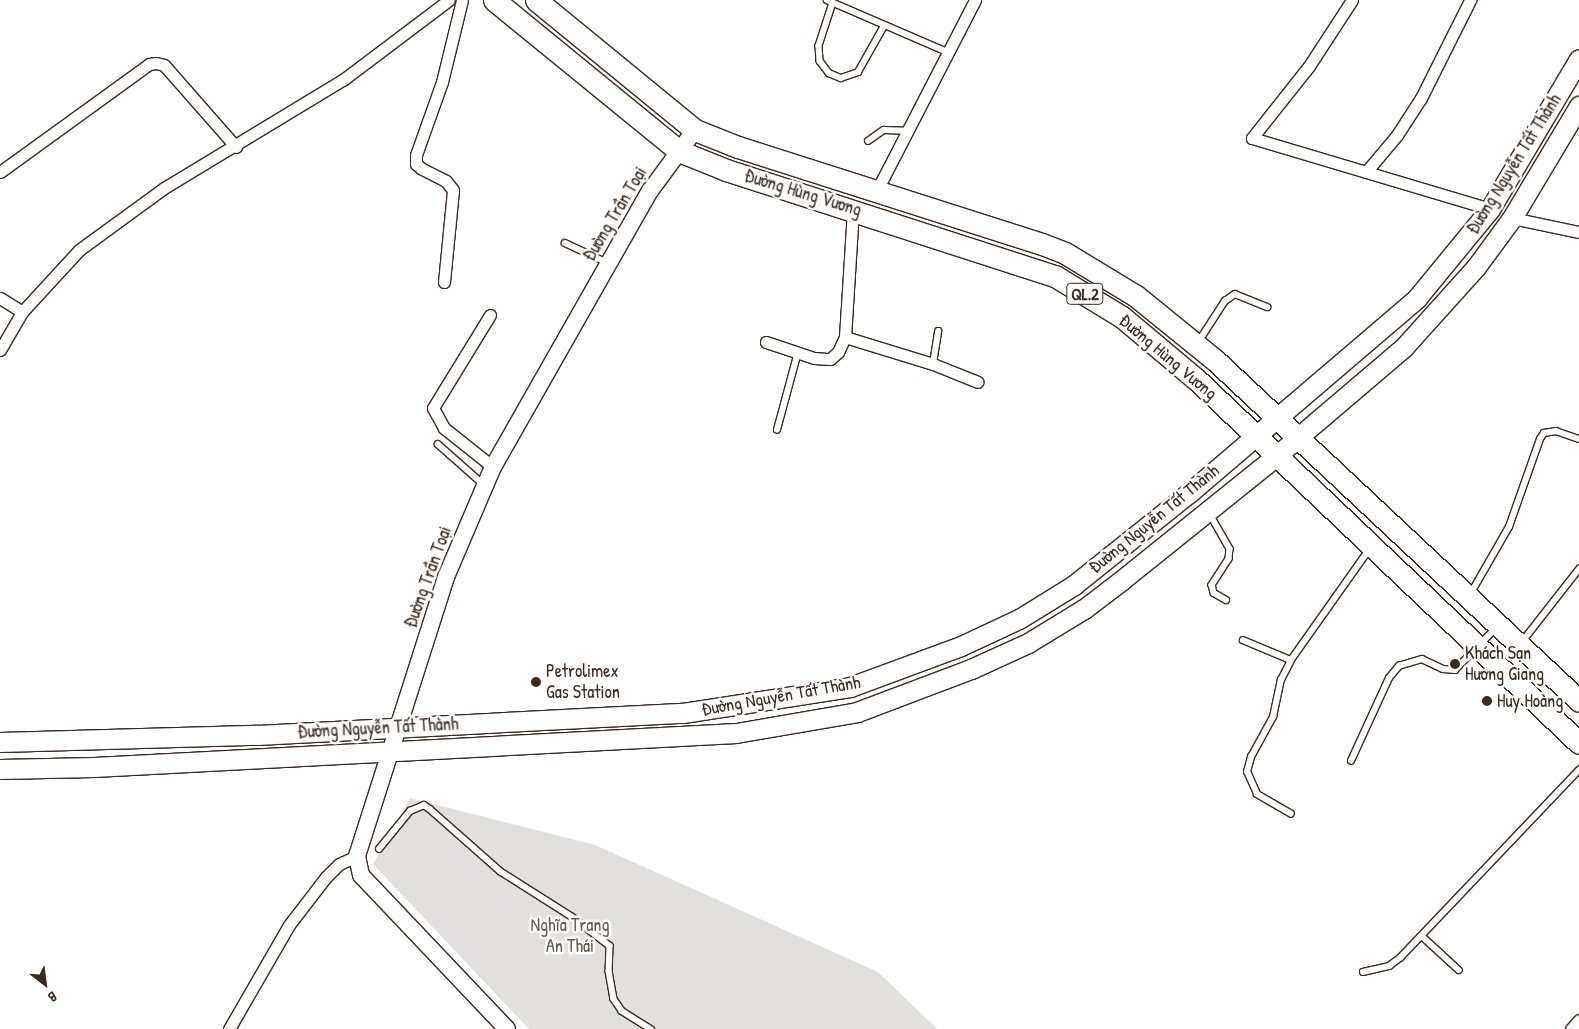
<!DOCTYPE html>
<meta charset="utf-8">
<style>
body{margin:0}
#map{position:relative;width:1579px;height:1029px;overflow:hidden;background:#fff;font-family:"Patrick Hand",sans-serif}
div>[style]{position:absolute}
.green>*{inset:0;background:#e2e0de}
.roads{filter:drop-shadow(1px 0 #3b2a1e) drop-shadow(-1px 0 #3b2a1e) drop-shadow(0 1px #3b2a1e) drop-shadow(0 -1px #3b2a1e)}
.lane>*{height:5.5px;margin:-2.75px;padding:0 2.75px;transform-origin:2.75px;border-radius:2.75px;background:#fff}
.street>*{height:11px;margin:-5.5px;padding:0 5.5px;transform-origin:5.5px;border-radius:5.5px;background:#fff}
.secondary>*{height:16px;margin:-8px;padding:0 8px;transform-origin:8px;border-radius:8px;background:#fff}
.primary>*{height:19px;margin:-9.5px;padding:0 9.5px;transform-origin:9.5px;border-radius:9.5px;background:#fff}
.highway>*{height:21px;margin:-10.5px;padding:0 10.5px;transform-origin:10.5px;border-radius:10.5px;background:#fff}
.dots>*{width:14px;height:14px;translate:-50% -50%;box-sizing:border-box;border:2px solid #fff;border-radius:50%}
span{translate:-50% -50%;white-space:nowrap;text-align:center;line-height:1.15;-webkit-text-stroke:5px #fff;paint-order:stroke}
.shield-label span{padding:1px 4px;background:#fff;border:1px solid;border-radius:4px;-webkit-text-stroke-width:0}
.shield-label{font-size:16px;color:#3b2a1e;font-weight:700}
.street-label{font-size:18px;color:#3b2a1e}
.poi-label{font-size:18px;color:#3b2a1e}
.left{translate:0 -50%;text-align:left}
.park-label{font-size:18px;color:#65584e}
.north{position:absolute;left:20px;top:959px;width:50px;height:50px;-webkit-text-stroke:4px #fff;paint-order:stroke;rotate:150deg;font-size:14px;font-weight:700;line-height:20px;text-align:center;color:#3b2a1e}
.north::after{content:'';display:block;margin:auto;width:18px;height:22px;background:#3b2a1e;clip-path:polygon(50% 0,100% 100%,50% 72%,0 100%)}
</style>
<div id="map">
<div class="green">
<i style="clip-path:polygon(410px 798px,595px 845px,878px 972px,937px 1029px,529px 1029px,373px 864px)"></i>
</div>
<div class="roads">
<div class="lane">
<i style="left:827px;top:0;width:132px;rotate:23.3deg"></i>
<i style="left:833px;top:3px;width:45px;rotate:108deg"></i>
<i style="left:819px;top:46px;width:15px;rotate:86deg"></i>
<i style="left:820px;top:61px;width:15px;rotate:53deg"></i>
<i style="left:829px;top:73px;width:13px;rotate:23deg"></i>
<i style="left:841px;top:78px;width:18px;rotate:-19deg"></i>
<i style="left:858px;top:72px;width:53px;rotate:-60.5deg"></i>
<i style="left:868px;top:141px;width:19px;rotate:-35deg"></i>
<i style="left:884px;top:130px;width:23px;rotate:2deg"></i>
<i style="left:565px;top:243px;width:47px;rotate:24.9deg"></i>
<i style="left:1199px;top:341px;width:48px;rotate:-57deg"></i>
<i style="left:1225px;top:301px;width:12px;rotate:-35deg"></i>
<i style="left:1235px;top:294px;width:35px;rotate:22deg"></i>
<i style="left:933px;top:364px;width:33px;rotate:-81deg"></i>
<i style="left:777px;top:430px;width:81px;rotate:-74.9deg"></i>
<i style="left:438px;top:444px;width:60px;rotate:41.6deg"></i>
<i style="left:1210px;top:514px;width:40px;rotate:60.3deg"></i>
<i style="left:1230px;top:549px;width:10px;rotate:96deg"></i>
<i style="left:1229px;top:559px;width:31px;rotate:123deg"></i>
<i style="left:1212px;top:585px;width:8px;rotate:76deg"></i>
<i style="left:1214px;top:593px;width:14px;rotate:30deg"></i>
<i style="left:1471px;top:593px;width:76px;rotate:-60.1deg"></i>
<i style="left:1509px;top:527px;width:93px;rotate:-70.6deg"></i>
<i style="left:1540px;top:439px;width:7px;rotate:-56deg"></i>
<i style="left:1544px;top:433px;width:12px;rotate:-9deg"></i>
<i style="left:1556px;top:431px;width:24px;rotate:19deg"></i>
<i style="left:1243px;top:640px;width:52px;rotate:22.6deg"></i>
<i style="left:1522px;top:642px;width:93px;rotate:-52deg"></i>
<i style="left:1351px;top:761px;width:91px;rotate:-65.4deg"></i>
<i style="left:1389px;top:678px;width:16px;rotate:-50deg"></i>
<i style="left:1399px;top:666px;width:24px;rotate:-17deg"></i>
<i style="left:1422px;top:659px;width:23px;rotate:25deg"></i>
<i style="left:1443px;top:669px;width:12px;rotate:5deg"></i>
<i style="left:1455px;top:670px;width:57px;rotate:-45.7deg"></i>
<i style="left:1291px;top:814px;width:39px;rotate:-150deg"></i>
<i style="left:1257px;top:794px;width:24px;rotate:-114deg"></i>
<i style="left:1247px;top:772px;width:16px;rotate:-75deg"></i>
<i style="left:1251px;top:757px;width:46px;rotate:-61.2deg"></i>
<i style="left:1273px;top:717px;width:38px;rotate:-78deg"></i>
<i style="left:1281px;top:680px;width:22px;rotate:-63deg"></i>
<i style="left:1291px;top:660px;width:135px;rotate:-54.7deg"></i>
<i style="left:379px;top:849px;width:49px;rotate:-50.8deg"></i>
<i style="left:410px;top:811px;width:15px;rotate:-23deg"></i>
<i style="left:424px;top:805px;width:7px;rotate:34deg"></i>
<i style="left:430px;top:809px;width:94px;rotate:41.5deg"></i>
<i style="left:500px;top:871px;width:84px;rotate:32.4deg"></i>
<i style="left:571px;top:916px;width:49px;rotate:37.6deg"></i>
<i style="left:610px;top:946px;width:25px;rotate:92deg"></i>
<i style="left:609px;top:971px;width:28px;rotate:80deg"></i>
<i style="left:614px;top:999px;width:14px;rotate:56deg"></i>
<i style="left:622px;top:1011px;width:34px;rotate:32deg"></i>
<i style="left:1422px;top:936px;width:50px;rotate:42.6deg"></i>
<i style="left:1363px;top:972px;width:27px;rotate:-13deg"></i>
<i style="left:1389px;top:966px;width:14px;rotate:-36deg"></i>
<i style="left:1400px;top:958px;width:260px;rotate:-46.4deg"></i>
</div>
<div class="street">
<i style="left:1352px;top:0;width:79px;rotate:123.1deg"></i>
<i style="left:1309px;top:66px;width:92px;rotate:128.4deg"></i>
<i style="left:1252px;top:138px;width:248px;rotate:16.6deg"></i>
<i style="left:0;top:172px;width:184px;rotate:-35.9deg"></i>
<i style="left:149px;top:64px;width:7px;rotate:-8deg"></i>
<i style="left:156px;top:63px;width:8px;rotate:14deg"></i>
<i style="left:164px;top:65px;width:109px;rotate:48.7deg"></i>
<i style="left:1366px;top:172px;width:48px;rotate:-50deg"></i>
<i style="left:1397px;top:135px;width:44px;rotate:-57deg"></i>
<i style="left:1421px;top:98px;width:110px;rotate:-63.4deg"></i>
<i style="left:877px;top:190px;width:214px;rotate:-62.7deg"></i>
<i style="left:1512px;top:218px;width:68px;rotate:11.8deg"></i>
<i style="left:444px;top:282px;width:92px;rotate:-84.4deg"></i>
<i style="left:453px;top:190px;width:11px;rotate:-128deg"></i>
<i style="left:446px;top:181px;width:28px;rotate:-153deg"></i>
<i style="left:421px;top:168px;width:6px;rotate:-141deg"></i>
<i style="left:416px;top:164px;width:9px;rotate:-90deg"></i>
<i style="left:416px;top:155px;width:77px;rotate:-70.4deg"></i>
<i style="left:442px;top:82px;width:84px;rotate:-76.3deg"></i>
<i style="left:0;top:298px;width:26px;rotate:32deg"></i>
<i style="left:22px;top:312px;width:84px;rotate:-47.4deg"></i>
<i style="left:79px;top:250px;width:105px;rotate:-36.1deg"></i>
<i style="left:164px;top:188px;width:210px;rotate:-31.2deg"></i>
<i style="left:344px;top:79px;width:131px;rotate:-37deg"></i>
<i style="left:490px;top:315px;width:109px;rotate:121.5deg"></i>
<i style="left:433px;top:408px;width:23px;rotate:61deg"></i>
<i style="left:444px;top:428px;width:63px;rotate:38.5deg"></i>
<i style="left:845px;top:337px;width:92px;rotate:17.1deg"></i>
<i style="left:933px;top:364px;width:48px;rotate:21.8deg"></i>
<i style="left:766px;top:342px;width:51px;rotate:18.4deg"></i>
<i style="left:814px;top:358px;width:16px;rotate:4deg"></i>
<i style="left:830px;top:359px;width:11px;rotate:-41deg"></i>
<i style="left:838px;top:352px;width:17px;rotate:-65deg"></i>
<i style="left:845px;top:337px;width:128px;rotate:-86.4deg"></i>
<i style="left:0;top:350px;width:44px;rotate:-59.9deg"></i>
<i style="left:229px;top:1029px;width:120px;rotate:-60deg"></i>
<i style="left:289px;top:925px;width:61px;rotate:-52.4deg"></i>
<i style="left:326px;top:877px;width:18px;rotate:-45deg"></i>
<i style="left:339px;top:864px;width:20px;rotate:-24deg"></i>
<i style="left:1571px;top:1029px;width:12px;rotate:-48deg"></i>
</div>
<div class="secondary">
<i style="left:507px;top:1029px;width:212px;rotate:-133.5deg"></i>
<i style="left:361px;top:875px;width:19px;rotate:-102deg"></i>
<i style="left:357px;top:856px;width:293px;rotate:-72.3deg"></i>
<i style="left:446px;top:577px;width:120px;rotate:-66.9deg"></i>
<i style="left:493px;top:467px;width:318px;rotate:-60.4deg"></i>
<i style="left:650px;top:191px;width:76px;rotate:-53.6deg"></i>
</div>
<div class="primary">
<i style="left:0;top:742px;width:257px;rotate:-1.6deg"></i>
<i style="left:257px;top:735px;width:427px;rotate:-3deg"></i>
<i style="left:683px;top:713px;width:169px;rotate:-8.8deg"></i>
<i style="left:850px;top:687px;width:118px;rotate:-20.3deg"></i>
<i style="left:961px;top:646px;width:64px;rotate:-25deg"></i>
<i style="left:1019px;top:619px;width:65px;rotate:-31.7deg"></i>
<i style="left:1074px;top:585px;width:147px;rotate:-38.7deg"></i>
<i style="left:1189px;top:493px;width:300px;rotate:-40.5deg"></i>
<i style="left:1417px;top:298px;width:115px;rotate:-50.6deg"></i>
<i style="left:1490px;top:209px;width:174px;rotate:-59.3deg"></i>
<i style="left:0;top:769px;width:94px;rotate:-1.2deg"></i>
<i style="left:94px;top:767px;width:643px;rotate:-3.03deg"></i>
<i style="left:736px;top:733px;width:123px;rotate:-9.8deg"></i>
<i style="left:857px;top:712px;width:122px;rotate:-20.7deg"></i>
<i style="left:971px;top:669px;width:63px;rotate:-24.5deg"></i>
<i style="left:1028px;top:643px;width:66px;rotate:-31.3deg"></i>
<i style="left:1084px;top:609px;width:48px;rotate:-37.3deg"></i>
<i style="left:1122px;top:580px;width:198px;rotate:-38.8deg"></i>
<i style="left:1276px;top:456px;width:168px;rotate:-40.4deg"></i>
<i style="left:1404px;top:347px;width:108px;rotate:-48deg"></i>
<i style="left:1476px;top:267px;width:61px;rotate:-53.7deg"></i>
<i style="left:1512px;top:218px;width:131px;rotate:-59.1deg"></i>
</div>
<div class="highway">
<i style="left:494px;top:0;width:239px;rotate:39.2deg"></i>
<i style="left:679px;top:151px;width:51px;rotate:22deg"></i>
<i style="left:726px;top:170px;width:346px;rotate:17.9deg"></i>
<i style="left:1055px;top:276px;width:79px;rotate:31.5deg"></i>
<i style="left:1122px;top:317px;width:97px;rotate:40deg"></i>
<i style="left:1196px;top:379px;width:528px;rotate:43.54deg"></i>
<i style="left:536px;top:0;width:205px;rotate:39.3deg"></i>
<i style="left:695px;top:130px;width:46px;rotate:21.6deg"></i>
<i style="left:738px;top:147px;width:319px;rotate:17.7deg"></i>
<i style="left:1042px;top:244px;width:25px;rotate:21deg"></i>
<i style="left:1065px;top:253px;width:83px;rotate:31.2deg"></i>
<i style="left:1136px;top:296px;width:103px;rotate:39.1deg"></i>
<i style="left:1216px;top:361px;width:497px;rotate:43.1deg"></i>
</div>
</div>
<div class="dots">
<i style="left:1455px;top:664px;background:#3b2a1e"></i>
<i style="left:536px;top:682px;background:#3b2a1e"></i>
<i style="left:1487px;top:701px;background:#3b2a1e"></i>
</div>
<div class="shield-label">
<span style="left:1085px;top:294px">QL.2</span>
</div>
<div class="street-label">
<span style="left:1514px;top:164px;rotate:-58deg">Đường Nguyễn Tất Thành</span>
<span style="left:803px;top:193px;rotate:17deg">Đường Hùng Vương</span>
<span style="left:615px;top:214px;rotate:-59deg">Đường Trần Toại</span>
<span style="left:1168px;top:357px;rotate:40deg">Đường Hùng Vương</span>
<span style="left:1154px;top:519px;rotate:-39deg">Đường Nguyễn Tất Thành</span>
<span style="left:428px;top:577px;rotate:-70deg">Đường Trần Toại</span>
<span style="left:781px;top:696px;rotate:-10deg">Đường Nguyễn Tất Thành</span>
<span style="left:378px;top:728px;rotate:-3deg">Đường Nguyễn Tất Thành</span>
</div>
<div class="poi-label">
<span class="left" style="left:1465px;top:664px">Khách Sạn<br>Hương Giang</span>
<span class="left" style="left:546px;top:682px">Petrolimex<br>Gas Station</span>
<span class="left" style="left:1497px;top:701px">Huy Hoàng</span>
</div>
<div class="park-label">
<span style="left:570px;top:936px">Nghĩa Trang<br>An Thái</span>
</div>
<div class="north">B</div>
</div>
